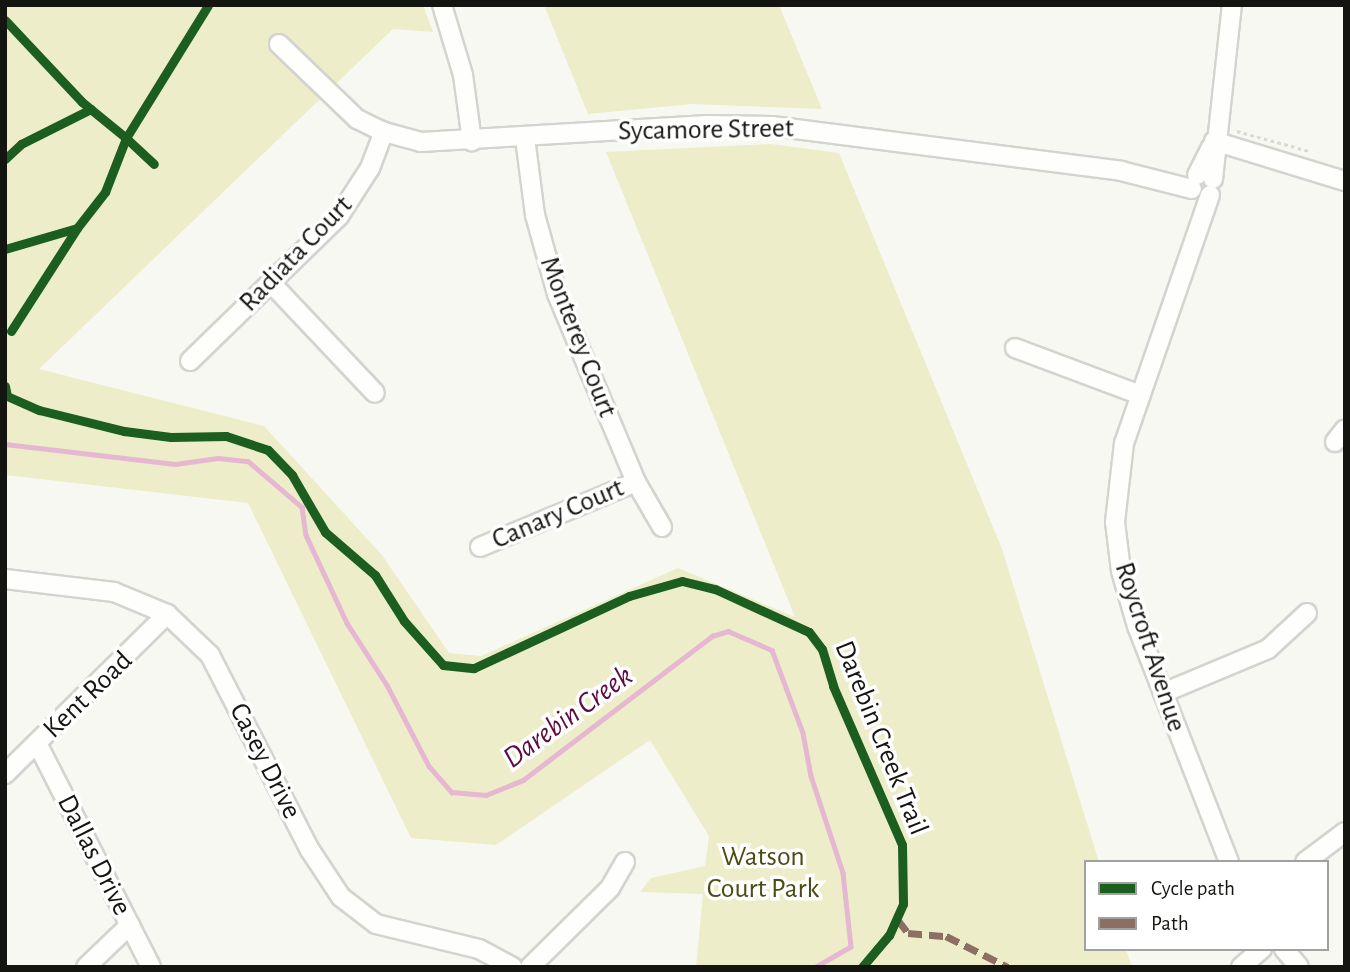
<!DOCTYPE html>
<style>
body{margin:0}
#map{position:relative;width:1350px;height:972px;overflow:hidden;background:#f8f8f3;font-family:"Alegreya Sans",sans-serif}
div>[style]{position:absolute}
.green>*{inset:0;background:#ededc9}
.stream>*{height:4.5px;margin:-2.25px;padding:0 2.25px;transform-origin:2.25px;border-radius:2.25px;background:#e6b7d1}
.path>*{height:2.5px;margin-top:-1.25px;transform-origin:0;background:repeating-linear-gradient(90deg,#d9d9d7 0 3.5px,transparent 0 7px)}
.roads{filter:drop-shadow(2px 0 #d3d4cf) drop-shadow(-2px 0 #d3d4cf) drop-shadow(0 2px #d3d4cf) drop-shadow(0 -2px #d3d4cf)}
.street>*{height:18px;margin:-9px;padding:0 9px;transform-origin:9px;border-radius:9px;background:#fefefd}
.quiet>*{height:7px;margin-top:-3.5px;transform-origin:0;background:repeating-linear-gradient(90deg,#8d6e63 0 14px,transparent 0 21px)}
.cycleway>*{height:9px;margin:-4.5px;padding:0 4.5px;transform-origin:4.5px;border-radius:4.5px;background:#1b5e20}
span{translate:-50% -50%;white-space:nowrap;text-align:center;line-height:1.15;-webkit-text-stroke:7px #fff;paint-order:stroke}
.street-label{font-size:28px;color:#141411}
.park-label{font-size:28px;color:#4d4b13}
.water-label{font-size:30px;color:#5c0c43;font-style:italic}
.frame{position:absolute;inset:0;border:7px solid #141411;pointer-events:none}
.legend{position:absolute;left:1084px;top:860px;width:245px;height:91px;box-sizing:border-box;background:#fff;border:2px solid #a1a1a0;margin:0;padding:9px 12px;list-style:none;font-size:21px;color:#141411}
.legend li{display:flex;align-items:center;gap:14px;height:35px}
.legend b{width:35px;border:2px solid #a1a1a0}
</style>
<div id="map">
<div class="green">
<i style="clip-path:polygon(5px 5px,423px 5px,433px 32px,393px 29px,39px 369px,264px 426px,382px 555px,449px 653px,481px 656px,678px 568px,795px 617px,606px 152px,771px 144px,839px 153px,1002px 549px,1099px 862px,1086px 862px,1086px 949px,1126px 949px,1132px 967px,696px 967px,703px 894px,640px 892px,651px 878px,705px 866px,709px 836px,650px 740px,496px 845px,411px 838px,248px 503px,5px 475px)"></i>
<i style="clip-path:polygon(544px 5px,779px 5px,822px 109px,692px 104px,588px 114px)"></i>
</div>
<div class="stream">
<i style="left:5px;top:444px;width:171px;rotate:6.7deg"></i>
<i style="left:175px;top:464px;width:43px;rotate:-7.9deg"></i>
<i style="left:218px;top:458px;width:30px;rotate:6deg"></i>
<i style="left:248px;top:461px;width:71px;rotate:40.4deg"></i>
<i style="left:302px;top:507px;width:28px;rotate:82deg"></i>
<i style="left:306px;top:535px;width:97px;rotate:65deg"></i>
<i style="left:347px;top:623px;width:74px;rotate:57.2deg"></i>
<i style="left:387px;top:685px;width:91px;rotate:62.6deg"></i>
<i style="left:429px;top:766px;width:35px;rotate:49deg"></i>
<i style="left:452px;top:792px;width:34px;rotate:5deg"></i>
<i style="left:486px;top:795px;width:40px;rotate:-22deg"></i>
<i style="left:523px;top:780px;width:238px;rotate:-37.3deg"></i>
<i style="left:712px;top:636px;width:17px;rotate:-17deg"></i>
<i style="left:728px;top:631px;width:48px;rotate:23.4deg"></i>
<i style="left:772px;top:650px;width:89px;rotate:69.5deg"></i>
<i style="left:803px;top:733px;width:44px;rotate:79.5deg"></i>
<i style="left:811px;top:776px;width:102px;rotate:71.7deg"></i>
<i style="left:843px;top:873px;width:74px;rotate:83.8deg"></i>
<i style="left:851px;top:947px;width:40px;rotate:150.3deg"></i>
</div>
<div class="path">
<i style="left:1237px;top:131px;width:75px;rotate:15.5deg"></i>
</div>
<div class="roads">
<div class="street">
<i style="left:442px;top:5px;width:73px;rotate:73.3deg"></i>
<i style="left:463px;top:75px;width:67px;rotate:82.2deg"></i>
<i style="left:279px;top:44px;width:108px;rotate:43.9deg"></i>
<i style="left:357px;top:119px;width:30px;rotate:26deg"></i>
<i style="left:384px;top:132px;width:38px;rotate:15deg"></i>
<i style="left:421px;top:142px;width:287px;rotate:-3.4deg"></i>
<i style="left:707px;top:125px;width:65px;rotate:0.9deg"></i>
<i style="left:772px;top:126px;width:352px;rotate:7.3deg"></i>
<i style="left:1121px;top:171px;width:73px;rotate:14.2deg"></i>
<i style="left:525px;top:138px;width:78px;rotate:82.6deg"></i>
<i style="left:535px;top:215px;width:82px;rotate:74.4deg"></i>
<i style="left:557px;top:294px;width:204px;rotate:67.2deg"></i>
<i style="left:636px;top:482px;width:52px;rotate:60deg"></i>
<i style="left:1214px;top:141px;width:137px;rotate:17deg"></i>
<i style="left:1197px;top:175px;width:31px;rotate:-63deg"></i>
<i style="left:1213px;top:179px;width:175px;rotate:-83.8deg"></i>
<i style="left:1210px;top:195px;width:262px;rotate:109.1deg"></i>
<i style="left:1124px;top:443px;width:80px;rotate:96.5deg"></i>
<i style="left:1115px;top:522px;width:49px;rotate:83deg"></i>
<i style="left:1121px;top:571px;width:57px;rotate:73.8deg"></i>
<i style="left:1137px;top:626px;width:253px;rotate:68.7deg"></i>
<i style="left:271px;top:283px;width:151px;rotate:46.6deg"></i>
<i style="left:1015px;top:348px;width:134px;rotate:20.5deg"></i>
<i style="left:190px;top:361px;width:208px;rotate:-44.2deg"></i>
<i style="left:339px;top:216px;width:57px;rotate:-57.1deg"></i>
<i style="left:370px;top:168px;width:39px;rotate:-69deg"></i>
<i style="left:1335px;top:442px;width:16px;rotate:-52deg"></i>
<i style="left:480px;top:547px;width:169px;rotate:-22.6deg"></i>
<i style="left:5px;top:579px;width:110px;rotate:6.8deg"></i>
<i style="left:114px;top:592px;width:57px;rotate:22.5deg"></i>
<i style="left:167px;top:614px;width:59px;rotate:43.6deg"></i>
<i style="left:210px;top:655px;width:219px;rotate:62.9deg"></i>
<i style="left:310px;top:850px;width:56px;rotate:56.6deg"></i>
<i style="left:341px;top:897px;width:44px;rotate:37.6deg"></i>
<i style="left:376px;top:924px;width:106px;rotate:13.6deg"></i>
<i style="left:479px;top:949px;width:38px;rotate:28deg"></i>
<i style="left:1163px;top:693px;width:114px;rotate:-22.7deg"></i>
<i style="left:1268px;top:649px;width:53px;rotate:-42.7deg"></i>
<i style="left:37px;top:743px;width:251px;rotate:63deg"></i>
<i style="left:5px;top:774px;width:228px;rotate:-44.6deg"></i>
<i style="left:1305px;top:862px;width:50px;rotate:-36.9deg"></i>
<i style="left:1284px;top:949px;width:23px;rotate:50deg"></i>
<i style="left:86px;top:967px;width:61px;rotate:-43.7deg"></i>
<i style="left:530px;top:967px;width:112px;rotate:-44.6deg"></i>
<i style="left:610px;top:888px;width:30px;rotate:-60deg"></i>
<i style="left:1241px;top:967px;width:28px;rotate:-41deg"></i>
</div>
</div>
<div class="quiet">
<i style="left:898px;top:920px;width:16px;rotate:52deg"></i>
<i style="left:908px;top:933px;width:38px;rotate:5deg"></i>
<i style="left:946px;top:936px;width:69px;rotate:26.6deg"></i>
</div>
<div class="cycleway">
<i style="left:5px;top:20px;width:112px;rotate:46.8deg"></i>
<i style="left:82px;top:102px;width:57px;rotate:39.3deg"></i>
<i style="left:126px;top:138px;width:156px;rotate:-58.3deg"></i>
<i style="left:5px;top:159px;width:22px;rotate:-43deg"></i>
<i style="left:21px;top:144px;width:78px;rotate:-26.6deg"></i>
<i style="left:5px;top:249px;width:75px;rotate:-16.3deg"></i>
<i style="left:77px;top:228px;width:46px;rotate:-52.1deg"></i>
<i style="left:105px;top:192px;width:58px;rotate:-68.7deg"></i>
<i style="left:126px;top:138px;width:38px;rotate:43deg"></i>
<i style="left:11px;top:331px;width:122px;rotate:-57.3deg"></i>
<i style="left:5px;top:386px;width:10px;rotate:79deg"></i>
<i style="left:7px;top:396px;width:35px;rotate:24deg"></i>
<i style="left:39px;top:410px;width:88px;rotate:13.9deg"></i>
<i style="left:124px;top:431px;width:47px;rotate:7.3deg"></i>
<i style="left:171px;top:437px;width:55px;rotate:-1deg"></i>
<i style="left:226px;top:436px;width:44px;rotate:18.4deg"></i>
<i style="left:268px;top:450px;width:35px;rotate:46deg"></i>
<i style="left:292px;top:475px;width:66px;rotate:59.9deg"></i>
<i style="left:325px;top:532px;width:66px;rotate:40.7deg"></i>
<i style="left:375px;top:575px;width:54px;rotate:57.8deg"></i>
<i style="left:404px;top:621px;width:59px;rotate:48.4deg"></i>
<i style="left:443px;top:665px;width:31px;rotate:6deg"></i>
<i style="left:474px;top:668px;width:171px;rotate:-24.9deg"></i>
<i style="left:629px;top:596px;width:55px;rotate:-15.8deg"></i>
<i style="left:682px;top:581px;width:34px;rotate:14deg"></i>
<i style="left:715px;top:589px;width:103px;rotate:24.6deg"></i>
<i style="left:809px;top:632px;width:21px;rotate:53deg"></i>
<i style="left:822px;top:649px;width:39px;rotate:73deg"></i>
<i style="left:833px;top:686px;width:173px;rotate:66.5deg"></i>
<i style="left:902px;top:845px;width:59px;rotate:89deg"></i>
<i style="left:903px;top:904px;width:34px;rotate:114deg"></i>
<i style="left:889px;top:935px;width:42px;rotate:130.2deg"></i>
</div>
<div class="street-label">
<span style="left:706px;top:130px;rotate:-1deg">Sycamore Street</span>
<span style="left:296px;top:254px;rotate:-46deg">Radiata Court</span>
<span style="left:578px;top:337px;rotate:69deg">Monterey Court</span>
<span style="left:558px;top:514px;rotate:-23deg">Canary Court</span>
<span style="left:1150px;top:647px;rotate:72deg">Roycroft Avenue</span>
<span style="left:88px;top:695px;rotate:-44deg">Kent Road</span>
<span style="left:881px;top:738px;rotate:68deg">Darebin Creek Trail</span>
<span style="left:265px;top:761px;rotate:63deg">Casey Drive</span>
<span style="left:94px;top:855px;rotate:63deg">Dallas Drive</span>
</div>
<div class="park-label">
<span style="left:763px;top:873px">Watson<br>Court Park</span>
</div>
<div class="water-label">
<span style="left:568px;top:717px;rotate:-36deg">Darebin Creek</span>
</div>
<div class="frame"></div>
<ul class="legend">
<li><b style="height:9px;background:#1b5e20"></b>Cycle path</li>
<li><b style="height:9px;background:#8d6e63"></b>Path</li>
</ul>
</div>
